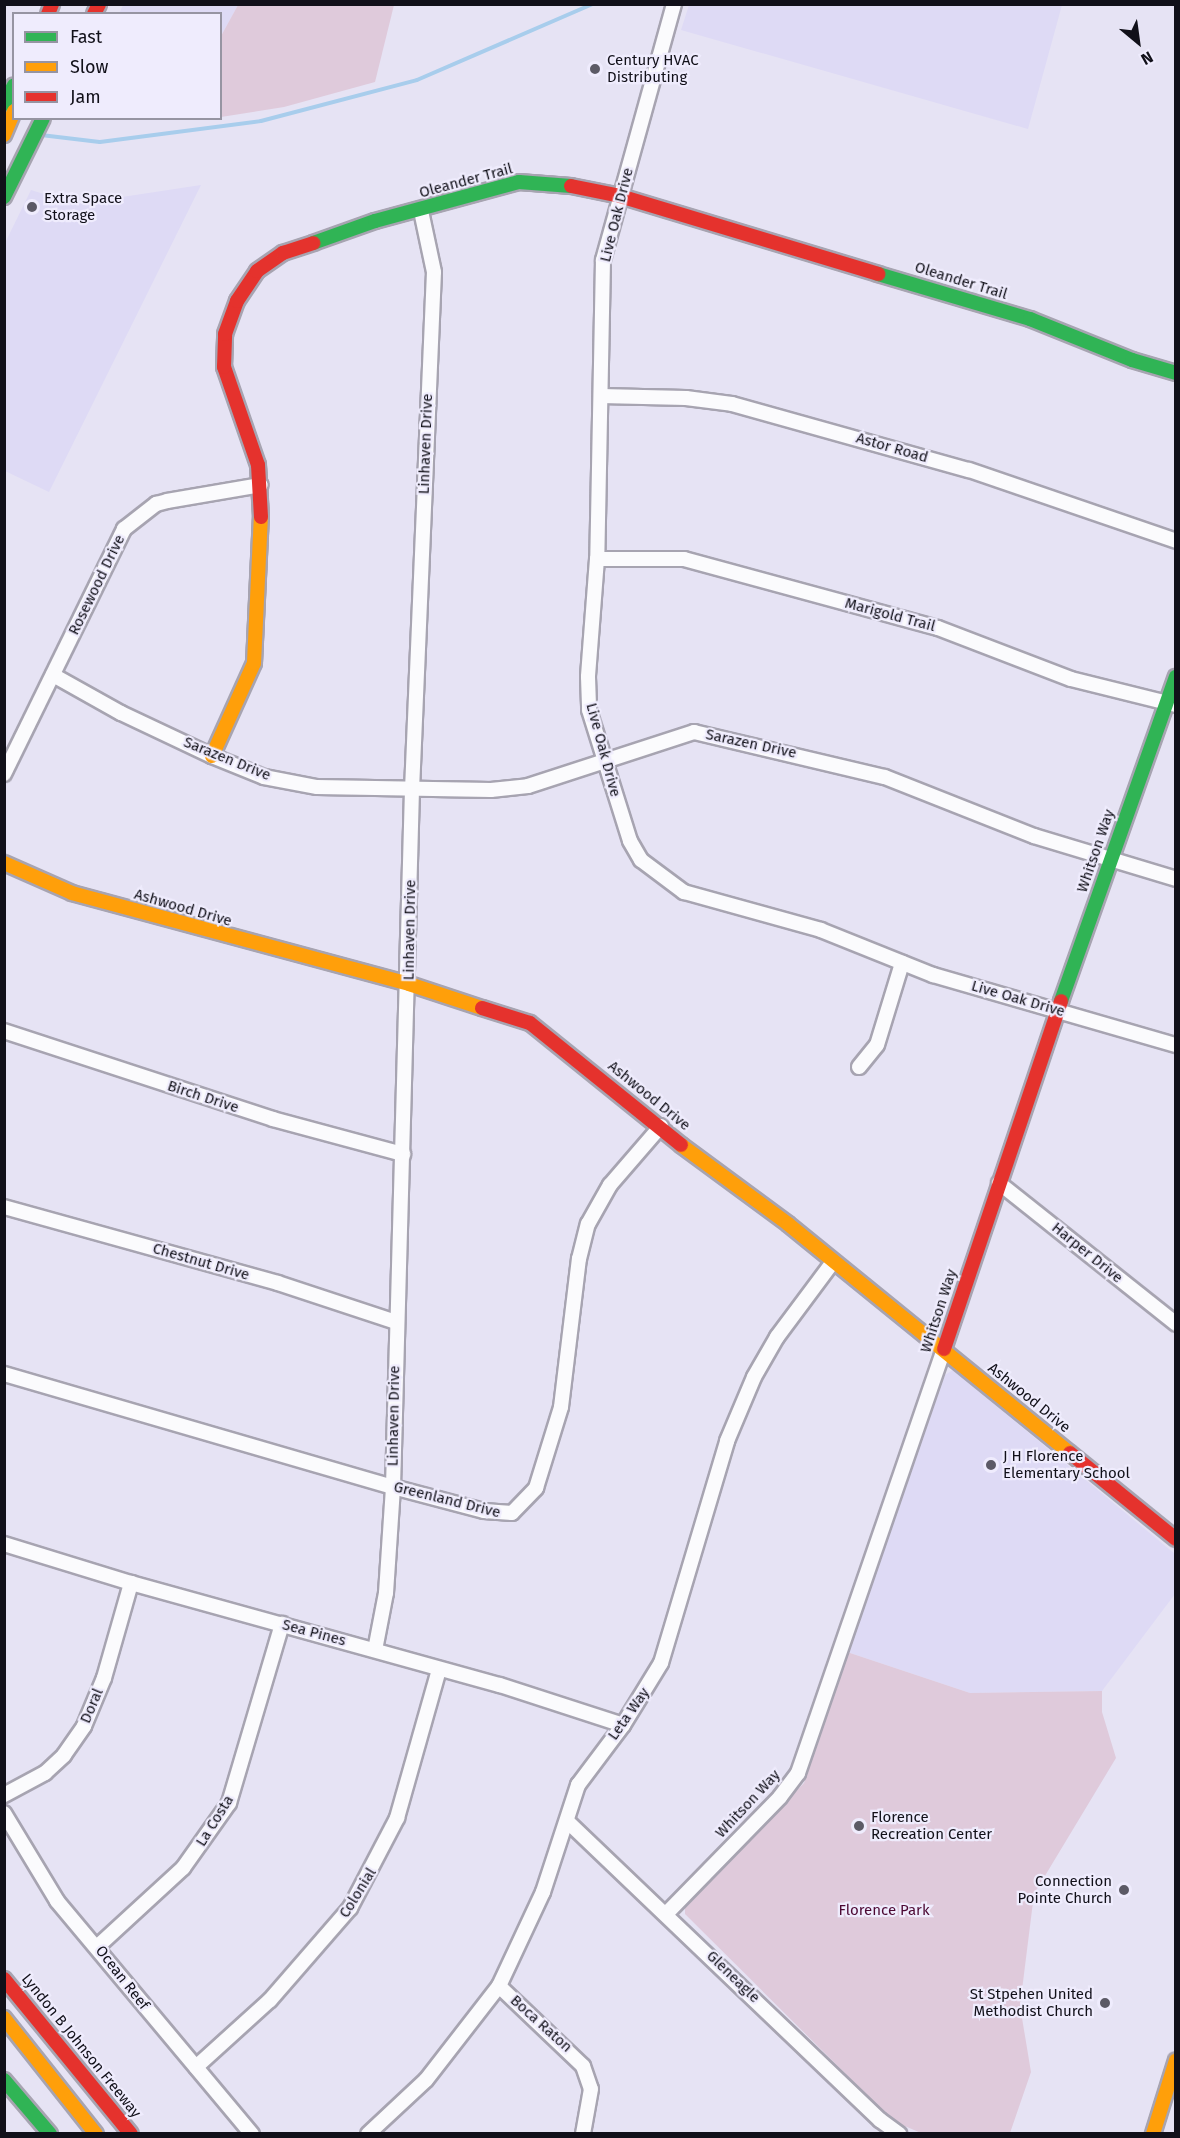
<!DOCTYPE html>
<style>
body{margin:0}
#map{position:relative;width:1180px;height:2138px;overflow:hidden;background:#e6e3f4;font-family:"Fira Sans",sans-serif}
div>[style]{position:absolute}
.built>*{inset:0;background:#dedaf5}
.green>*{inset:0;background:#dfcadb}
.stream>*{height:4px;margin:-2px;padding:0 2px;transform-origin:2px;border-radius:2px;background:#a8cdec}
.roads{filter:drop-shadow(2px 0 #a7a4b1) drop-shadow(-2px 0 #a7a4b1) drop-shadow(0 2px #a7a4b1) drop-shadow(0 -2px #a7a4b1)}
.street>*{height:14px;margin:-7px;padding:0 7px;transform-origin:7px;border-radius:7px;background:#fbfbfd}
.fast>*{height:14px;margin:-7px;padding:0 7px;transform-origin:7px;border-radius:7px;background:#30b455}
.slow>*{height:14px;margin:-7px;padding:0 7px;transform-origin:7px;border-radius:7px;background:#ff9f0a}
.jam>*{height:14px;margin:-7px;padding:0 7px;transform-origin:7px;border-radius:7px;background:#e5322d}
.dots>*{width:16px;height:16px;translate:-50% -50%;box-sizing:border-box;border:3px solid #efecfd;border-radius:50%}
span{translate:-50% -50%;white-space:nowrap;text-align:center;line-height:1.15;-webkit-text-stroke:4.5px #efecfd;paint-order:stroke}
.poi-label{font-size:15px;color:#111019}
.left{translate:0 -50%;text-align:left}
.right{translate:-100% -50%;text-align:right}
.street-label{font-size:15px;color:#111019}
.park-label{font-size:15px;color:#4c0833}
.frame{position:absolute;inset:0;border:6px solid #111019;pointer-events:none}
.legend{position:absolute;left:12px;top:12px;width:210px;height:108px;box-sizing:border-box;background:#efecfd;border:2px solid #9694a2;margin:0;padding:8px 10px;list-style:none;font-size:18px;color:#111019}
.legend li{display:flex;align-items:center;gap:12px;height:30px}
.legend b{width:30px;border:2px solid #9694a2}
.north{position:absolute;left:1108px;top:12px;width:60px;height:60px;-webkit-text-stroke:4px #efecfd;paint-order:stroke;rotate:151deg;font-size:16px;font-weight:700;line-height:24px;text-align:center;color:#111019}
.north::after{content:'';display:block;margin:auto;width:21px;height:27px;background:#111019;clip-path:polygon(50% 0,100% 100%,50% 72%,0 100%)}
</style>
<div id="map">
<div class="built">
<i style="clip-path:polygon(123px 5px,238px 5px,221px 36px,220px 14px,119px 14px)"></i>
<i style="clip-path:polygon(689px 5px,689px 4px,1062px 5px,1028px 129px,681px 30px)"></i>
<i style="clip-path:polygon(201px 185px,49px 492px,5px 471px,5px 243px,31px 190px,76px 204px)"></i>
<i style="clip-path:polygon(953px 1370px,1175px 1554px,1175px 1594px,1102px 1691px,970px 1693px,847px 1652px,945px 1375px)"></i>
</div>
<div class="green">
<i style="clip-path:polygon(238px 5px,394px 5px,375px 82px,284px 107px,221px 117px,221px 36px)"></i>
<i style="clip-path:polygon(847px 1652px,970px 1693px,1102px 1691px,1102px 1712px,1116px 1758px,1034px 1894px,1020px 2006px,1031px 2072px,1010px 2133px,921px 2133px,893px 2121px,685px 1914px,685px 1908px,804px 1783px)"></i>
</div>
<div class="stream">
<i style="left:41px;top:135px;width:59px;rotate:6.8deg"></i>
<i style="left:100px;top:142px;width:162px;rotate:-7.4deg"></i>
<i style="left:261px;top:121px;width:161px;rotate:-14.7deg"></i>
<i style="left:417px;top:80px;width:192px;rotate:-23.4deg"></i>
</div>
<div class="roads">
<div class="street">
<i style="left:674px;top:4px;width:266px;rotate:105.5deg"></i>
<i style="left:603px;top:260px;width:299px;rotate:91.1deg"></i>
<i style="left:597px;top:559px;width:118px;rotate:94.4deg"></i>
<i style="left:588px;top:677px;width:33px;rotate:88deg"></i>
<i style="left:589px;top:710px;width:137px;rotate:72.6deg"></i>
<i style="left:630px;top:841px;width:22px;rotate:60deg"></i>
<i style="left:641px;top:860px;width:54px;rotate:36.7deg"></i>
<i style="left:684px;top:892px;width:142px;rotate:15.5deg"></i>
<i style="left:821px;top:930px;width:121px;rotate:21.9deg"></i>
<i style="left:933px;top:975px;width:253px;rotate:16.1deg"></i>
<i style="left:601px;top:396px;width:85px;rotate:1.3deg"></i>
<i style="left:686px;top:398px;width:46px;rotate:7.4deg"></i>
<i style="left:732px;top:404px;width:246px;rotate:15.6deg"></i>
<i style="left:969px;top:470px;width:219px;rotate:18.9deg"></i>
<i style="left:597px;top:559px;width:87px"></i>
<i style="left:684px;top:559px;width:263px;rotate:15.2deg"></i>
<i style="left:938px;top:628px;width:142px;rotate:21deg"></i>
<i style="left:1071px;top:679px;width:108px;rotate:13.9deg"></i>
<i style="left:53px;top:675px;width:78px;rotate:29.2deg"></i>
<i style="left:121px;top:713px;width:101px;rotate:25.3deg"></i>
<i style="left:212px;top:756px;width:56px;rotate:22deg"></i>
<i style="left:264px;top:777px;width:54px;rotate:10.7deg"></i>
<i style="left:317px;top:787px;width:174px;rotate:1deg"></i>
<i style="left:491px;top:790px;width:37px;rotate:-6deg"></i>
<i style="left:528px;top:786px;width:175px;rotate:-18deg"></i>
<i style="left:694px;top:732px;width:196px;rotate:13.3deg"></i>
<i style="left:885px;top:777px;width:160px;rotate:21.6deg"></i>
<i style="left:1034px;top:836px;width:148px;rotate:16.8deg"></i>
<i style="left:4px;top:774px;width:273px;rotate:-63.9deg"></i>
<i style="left:124px;top:529px;width:41px;rotate:-38deg"></i>
<i style="left:156px;top:504px;width:11px;rotate:-15deg"></i>
<i style="left:167px;top:501px;width:95px;rotate:-9.7deg"></i>
<i style="left:4px;top:1031px;width:283px;rotate:18.1deg"></i>
<i style="left:273px;top:1119px;width:135px;rotate:15.1deg"></i>
<i style="left:859px;top:1067px;width:28px;rotate:-51deg"></i>
<i style="left:877px;top:1045px;width:86px;rotate:-73deg"></i>
<i style="left:999px;top:1183px;width:226px;rotate:38.5deg"></i>
<i style="left:4px;top:1207px;width:284px;rotate:15.5deg"></i>
<i style="left:278px;top:1283px;width:124px;rotate:18.3deg"></i>
<i style="left:4px;top:1374px;width:405px;rotate:16.2deg"></i>
<i style="left:393px;top:1487px;width:94px;rotate:14.8deg"></i>
<i style="left:484px;top:1511px;width:28px;rotate:4deg"></i>
<i style="left:512px;top:1513px;width:35px;rotate:-46deg"></i>
<i style="left:536px;top:1488px;width:85px;rotate:-72.8deg"></i>
<i style="left:561px;top:1407px;width:149px;rotate:-83.1deg"></i>
<i style="left:579px;top:1259px;width:36px;rotate:-76deg"></i>
<i style="left:588px;top:1224px;width:45px;rotate:-60.6deg"></i>
<i style="left:610px;top:1185px;width:78px;rotate:-49.2deg"></i>
<i style="left:4px;top:1544px;width:133px;rotate:17.1deg"></i>
<i style="left:131px;top:1583px;width:383px;rotate:15.5deg"></i>
<i style="left:500px;top:1685px;width:129px;rotate:18deg"></i>
<i style="left:375px;top:1650px;width:58px;rotate:-79.1deg"></i>
<i style="left:386px;top:1593px;width:106px;rotate:-86.2deg"></i>
<i style="left:393px;top:1487px;width:697px;rotate:-88.44deg"></i>
<i style="left:412px;top:790px;width:518px;rotate:-87.57deg"></i>
<i style="left:434px;top:272px;width:62px;rotate:-102deg"></i>
<i style="left:4px;top:1795px;width:47px;rotate:-28.2deg"></i>
<i style="left:45px;top:1773px;width:26px;rotate:-43deg"></i>
<i style="left:64px;top:1755px;width:35px;rotate:-55deg"></i>
<i style="left:84px;top:1726px;width:52px;rotate:-67.4deg"></i>
<i style="left:104px;top:1678px;width:99px;rotate:-74.1deg"></i>
<i style="left:4px;top:1813px;width:103px;rotate:58.9deg"></i>
<i style="left:57px;top:1901px;width:304px;rotate:50.1deg"></i>
<i style="left:567px;top:1821px;width:433px;rotate:43.7deg"></i>
<i style="left:880px;top:2120px;width:24px;rotate:36deg"></i>
<i style="left:666px;top:1914px;width:163px;rotate:-45.7deg"></i>
<i style="left:780px;top:1797px;width:30px;rotate:-53deg"></i>
<i style="left:798px;top:1773px;width:448px;rotate:-71deg"></i>
<i style="left:97px;top:1947px;width:117px;rotate:-42.6deg"></i>
<i style="left:183px;top:1868px;width:80px;rotate:-54.7deg"></i>
<i style="left:229px;top:1803px;width:187px;rotate:-73.5deg"></i>
<i style="left:499px;top:1986px;width:116px;rotate:43.6deg"></i>
<i style="left:583px;top:2066px;width:24px;rotate:71deg"></i>
<i style="left:591px;top:2089px;width:46px;rotate:100.1deg"></i>
<i style="left:196px;top:2067px;width:100px;rotate:-42.2deg"></i>
<i style="left:270px;top:2000px;width:122px;rotate:-49deg"></i>
<i style="left:350px;top:1908px;width:102px;rotate:-62.4deg"></i>
<i style="left:397px;top:1818px;width:154px;rotate:-74.2deg"></i>
<i style="left:368px;top:2134px;width:79px;rotate:-43deg"></i>
<i style="left:426px;top:2080px;width:119px;rotate:-52.2deg"></i>
<i style="left:499px;top:1986px;width:104px;rotate:-64.9deg"></i>
<i style="left:543px;top:1892px;width:113px;rotate:-71.9deg"></i>
<i style="left:578px;top:1785px;width:75px;rotate:-53.1deg"></i>
<i style="left:623px;top:1725px;width:73px;rotate:-58.5deg"></i>
<i style="left:661px;top:1663px;width:232px;rotate:-73.4deg"></i>
<i style="left:727px;top:1441px;width:69px;rotate:-67.1deg"></i>
<i style="left:754px;top:1377px;width:46px;rotate:-60.1deg"></i>
<i style="left:777px;top:1337px;width:94px;rotate:-53.3deg"></i>
</div>
<div class="fast">
<i style="left:4px;top:104px;width:21px;rotate:-62deg"></i>
<i style="left:4px;top:197px;width:88px;rotate:-63.7deg"></i>
<i style="left:313px;top:243px;width:66px;rotate:-19.5deg"></i>
<i style="left:375px;top:221px;width:149px;rotate:-15.2deg"></i>
<i style="left:519px;top:182px;width:52px;rotate:4.4deg"></i>
<i style="left:878px;top:274px;width:159px;rotate:16.5deg"></i>
<i style="left:1030px;top:319px;width:110px;rotate:21.9deg"></i>
<i style="left:1132px;top:360px;width:46px;rotate:16.5deg"></i>
<i style="left:1061px;top:1001px;width:344px;rotate:-70.5deg"></i>
<i style="left:4px;top:2080px;width:71px;rotate:49.6deg"></i>
</div>
<div class="slow">
<i style="left:4px;top:135px;width:26px;rotate:-67deg"></i>
<i style="left:212px;top:756px;width:102px;rotate:-65.7deg"></i>
<i style="left:254px;top:663px;width:146px;rotate:-87.3deg"></i>
<i style="left:4px;top:863px;width:74px;rotate:23.8deg"></i>
<i style="left:72px;top:893px;width:349px;rotate:15.1deg"></i>
<i style="left:409px;top:984px;width:77px;rotate:18.2deg"></i>
<i style="left:681px;top:1145px;width:133px;rotate:36.4deg"></i>
<i style="left:788px;top:1224px;width:363px;rotate:39.1deg"></i>
<i style="left:4px;top:2018px;width:148px;rotate:51.6deg"></i>
<i style="left:1153px;top:2134px;width:77px;rotate:-72.7deg"></i>
</div>
<div class="jam">
<i style="left:48px;top:14px;width:11px;rotate:-68deg"></i>
<i style="left:94px;top:14px;width:11px;rotate:-63deg"></i>
<i style="left:571px;top:186px;width:50px;rotate:11.5deg"></i>
<i style="left:620px;top:196px;width:270px;rotate:16.8deg"></i>
<i style="left:261px;top:517px;width:52px;rotate:-93.3deg"></i>
<i style="left:258px;top:465px;width:104px;rotate:-109.1deg"></i>
<i style="left:224px;top:367px;width:33px;rotate:-88deg"></i>
<i style="left:225px;top:334px;width:35px;rotate:-70deg"></i>
<i style="left:237px;top:301px;width:36px;rotate:-56deg"></i>
<i style="left:257px;top:271px;width:32px;rotate:-35deg"></i>
<i style="left:283px;top:253px;width:32px;rotate:-18deg"></i>
<i style="left:482px;top:1008px;width:50px;rotate:17.4deg"></i>
<i style="left:530px;top:1023px;width:194px;rotate:38.9deg"></i>
<i style="left:944px;top:1349px;width:367px;rotate:-71.4deg"></i>
<i style="left:1070px;top:1453px;width:136px;rotate:39.1deg"></i>
<i style="left:4px;top:1979px;width:200px;rotate:50.7deg"></i>
</div>
</div>
<div class="dots">
<i style="left:595px;top:69px;background:#5c5a66"></i>
<i style="left:32px;top:207px;background:#5c5a66"></i>
<i style="left:991px;top:1465px;background:#5c5a66"></i>
<i style="left:859px;top:1826px;background:#5c5a66"></i>
<i style="left:1124px;top:1890px;background:#5c5a66"></i>
<i style="left:1105px;top:2003px;background:#5c5a66"></i>
</div>
<div class="poi-label">
<span class="left" style="left:607px;top:69px">Century HVAC<br>Distributing</span>
<span class="left" style="left:44px;top:207px">Extra Space<br>Storage</span>
<span class="left" style="left:1003px;top:1465px">J H Florence<br>Elementary School</span>
<span class="left" style="left:871px;top:1826px">Florence<br>Recreation Center</span>
<span class="right" style="left:1112px;top:1890px">Connection<br>Pointe Church</span>
<span class="right" style="left:1093px;top:2003px">St Stpehen United<br>Methodist Church</span>
</div>
<div class="street-label">
<span style="left:466px;top:181px;rotate:-15deg">Oleander Trail</span>
<span style="left:617px;top:215px;rotate:-76deg">Live Oak Drive</span>
<span style="left:961px;top:281px;rotate:17deg">Oleander Trail</span>
<span style="left:426px;top:444px;rotate:-88deg">Linhaven Drive</span>
<span style="left:892px;top:448px;rotate:16deg">Astor Road</span>
<span style="left:97px;top:585px;rotate:-64deg">Rosewood Drive</span>
<span style="left:890px;top:615px;rotate:15deg">Marigold Trail</span>
<span style="left:751px;top:744px;rotate:12deg">Sarazen Drive</span>
<span style="left:603px;top:750px;rotate:75deg">Live Oak Drive</span>
<span style="left:227px;top:759px;rotate:22deg">Sarazen Drive</span>
<span style="left:1096px;top:851px;rotate:-71deg">Whitson Way</span>
<span style="left:183px;top:908px;rotate:16deg">Ashwood Drive</span>
<span style="left:410px;top:930px;rotate:-89deg">Linhaven Drive</span>
<span style="left:1018px;top:999px;rotate:16deg">Live Oak Drive</span>
<span style="left:649px;top:1096px;rotate:39deg">Ashwood Drive</span>
<span style="left:203px;top:1097px;rotate:18deg">Birch Drive</span>
<span style="left:1087px;top:1253px;rotate:39deg">Harper Drive</span>
<span style="left:201px;top:1262px;rotate:16deg">Chestnut Drive</span>
<span style="left:939px;top:1311px;rotate:-72deg">Whitson Way</span>
<span style="left:1029px;top:1398px;rotate:39deg">Ashwood Drive</span>
<span style="left:394px;top:1416px;rotate:-89deg">Linhaven Drive</span>
<span style="left:447px;top:1500px;rotate:14deg">Greenland Drive</span>
<span style="left:314px;top:1633px;rotate:15deg">Sea Pines</span>
<span style="left:92px;top:1706px;rotate:-67deg">Doral</span>
<span style="left:629px;top:1714px;rotate:-55deg">Leta Way</span>
<span style="left:748px;top:1804px;rotate:-47deg">Whitson Way</span>
<span style="left:215px;top:1821px;rotate:-58deg">La Costa</span>
<span style="left:358px;top:1893px;rotate:-58deg">Colonial</span>
<span style="left:733px;top:1977px;rotate:44deg">Gleneagle</span>
<span style="left:122px;top:1978px;rotate:52deg">Ocean Reef</span>
<span style="left:541px;top:2024px;rotate:42deg">Boca Raton</span>
<span style="left:81px;top:2046px;rotate:51deg">Lyndon B Johnson Freeway</span>
</div>
<div class="park-label">
<span style="left:884px;top:1911px">Florence Park</span>
</div>
<div class="frame"></div>
<ul class="legend">
<li><b style="height:8px;background:#30b455"></b>Fast</li>
<li><b style="height:8px;background:#ff9f0a"></b>Slow</li>
<li><b style="height:8px;background:#e5322d"></b>Jam</li>
</ul>
<div class="north">N</div>
</div>
